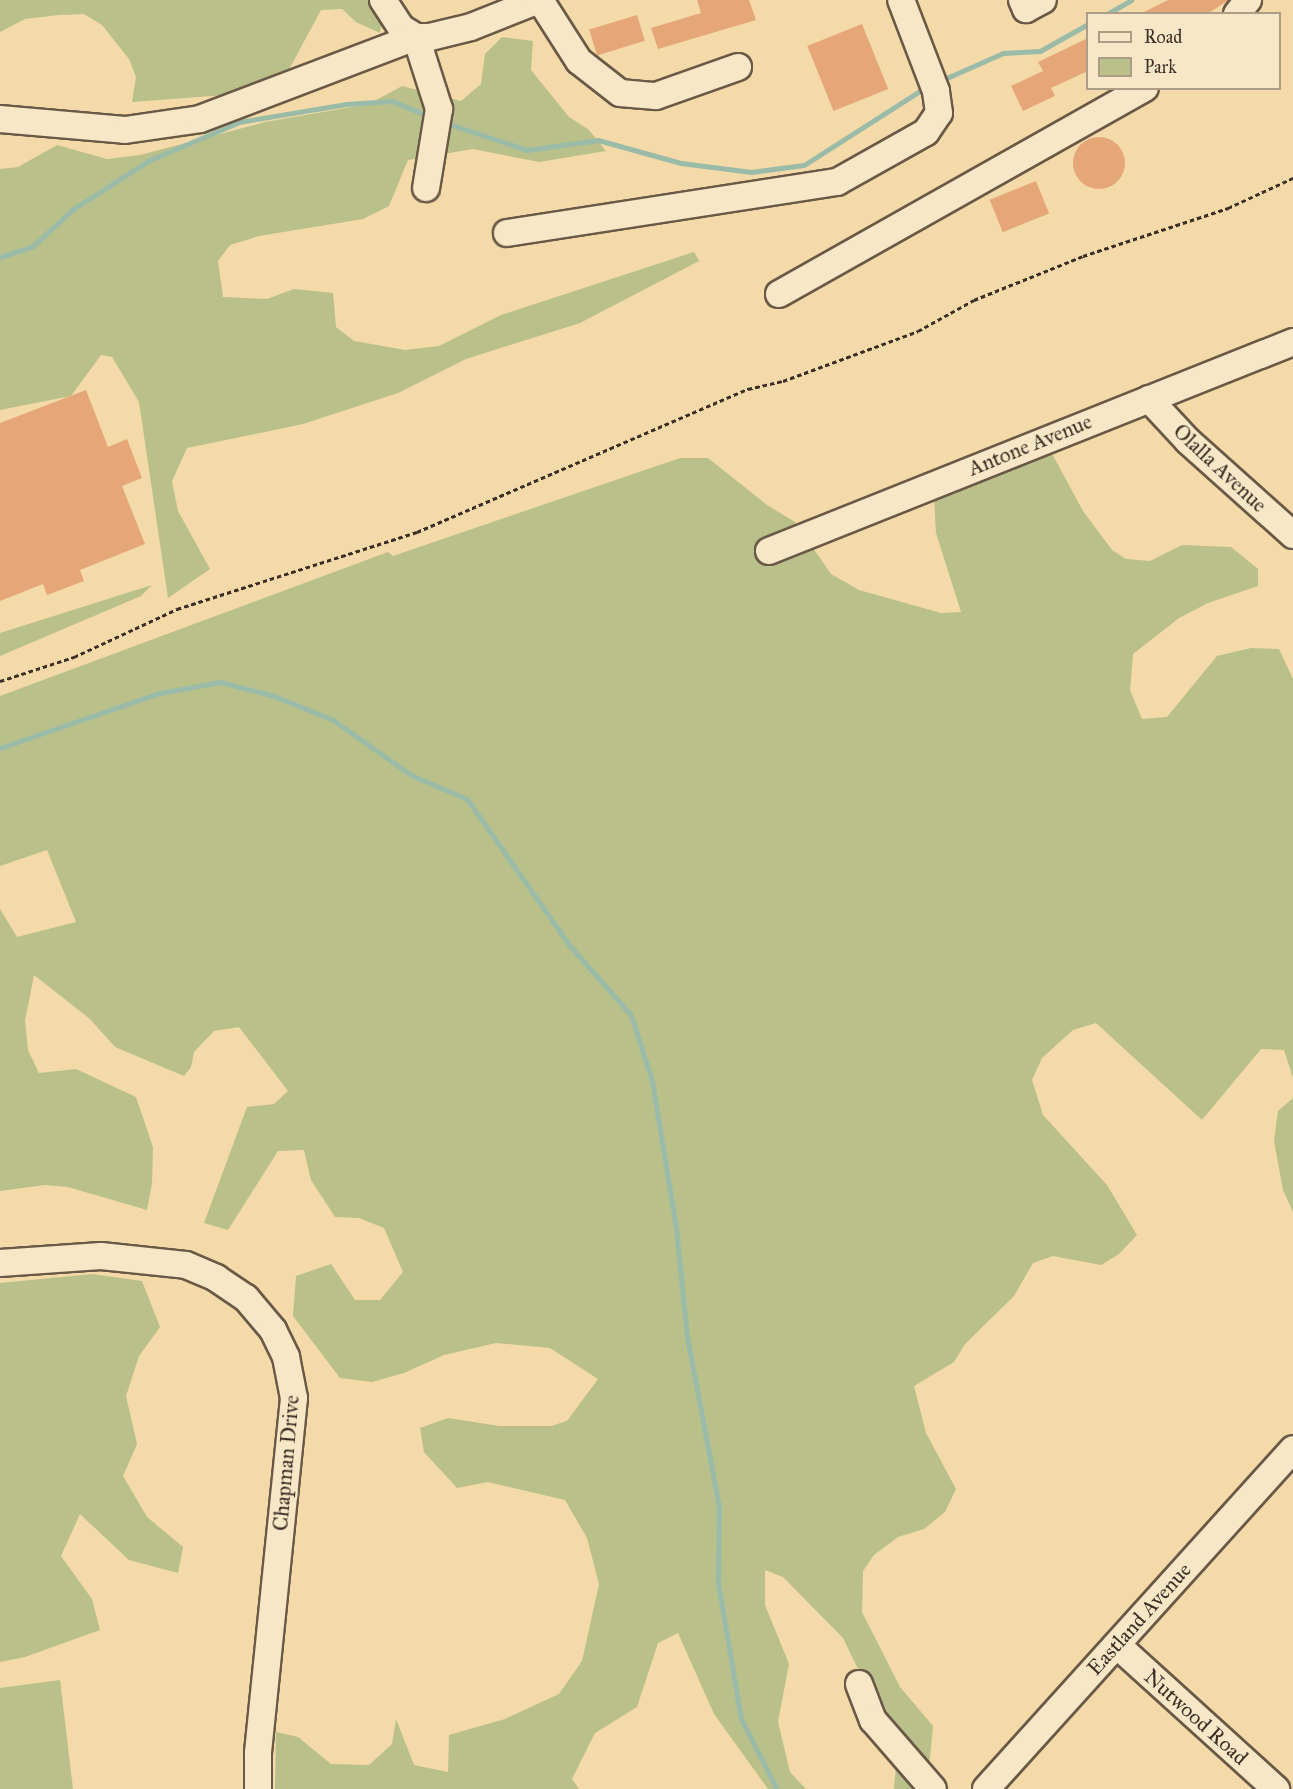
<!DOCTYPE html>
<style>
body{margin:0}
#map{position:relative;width:1293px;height:1789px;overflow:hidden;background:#f3daa8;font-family:"IM FELL Great Primer",serif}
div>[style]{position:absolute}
.green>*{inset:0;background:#b9c089}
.stream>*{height:5px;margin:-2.5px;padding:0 2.5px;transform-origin:2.5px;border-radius:2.5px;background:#9bbba9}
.building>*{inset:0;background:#e6a778;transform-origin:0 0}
.round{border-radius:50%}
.path>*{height:3px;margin-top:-1.5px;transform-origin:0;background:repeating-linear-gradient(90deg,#3b2e26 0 4.5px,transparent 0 7.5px)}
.roads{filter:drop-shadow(2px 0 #695946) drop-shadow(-2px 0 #695946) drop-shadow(0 2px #695946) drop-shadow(0 -2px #695946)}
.minor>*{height:26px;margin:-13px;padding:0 13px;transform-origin:13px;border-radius:13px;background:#f7e7c6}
span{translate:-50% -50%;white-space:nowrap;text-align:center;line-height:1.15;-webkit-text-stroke:4.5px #f7e7c6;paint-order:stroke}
.street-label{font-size:21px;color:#3b2e26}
.legend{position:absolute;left:1086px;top:12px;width:195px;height:78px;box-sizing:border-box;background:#f7e7c6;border:2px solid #ac9d86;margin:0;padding:8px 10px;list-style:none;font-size:18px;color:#3b2e26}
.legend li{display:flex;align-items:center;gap:12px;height:30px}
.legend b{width:30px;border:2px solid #ac9d86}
</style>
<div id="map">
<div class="green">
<i style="clip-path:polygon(0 0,375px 0,382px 21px,380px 33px,356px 22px,342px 9px,321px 10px,285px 77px,239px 94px,132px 102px,136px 77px,129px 59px,102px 25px,84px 14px,59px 15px,25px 19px,0 32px)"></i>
<i style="clip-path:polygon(502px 37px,533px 41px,531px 70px,569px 117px,589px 130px,606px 151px,539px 162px,473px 149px,408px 160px,389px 206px,363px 219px,259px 236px,230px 245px,218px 261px,223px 297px,267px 299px,294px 289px,333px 293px,336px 327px,354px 341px,405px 350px,439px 346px,501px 315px,694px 252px,699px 261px,580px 323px,466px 359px,398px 393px,303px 424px,187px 448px,172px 481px,178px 511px,210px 569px,168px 598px,139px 402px,112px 357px,101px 355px,71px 396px,0 410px,0 169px,18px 167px,57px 145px,107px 159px,140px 155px,265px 122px,369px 104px,402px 86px,461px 101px,481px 84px,485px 54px)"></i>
<i style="clip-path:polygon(1049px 448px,1083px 511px,1112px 550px,1126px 559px,1150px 561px,1182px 545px,1231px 547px,1258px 569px,1258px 586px,1208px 603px,1179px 618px,1133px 654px,1130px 690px,1142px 719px,1167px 717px,1217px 656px,1251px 648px,1279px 649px,1293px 679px,1293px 1078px,1284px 1050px,1261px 1049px,1202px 1120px,1096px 1023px,1073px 1030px,1042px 1058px,1032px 1080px,1043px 1115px,1107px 1185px,1137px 1235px,1119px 1254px,1101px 1265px,1053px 1256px,1033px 1263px,1014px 1296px,965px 1344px,954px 1362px,914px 1386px,926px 1433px,956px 1489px,945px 1512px,924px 1529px,898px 1537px,874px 1555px,863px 1571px,862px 1612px,900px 1687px,933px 1726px,927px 1789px,894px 1789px,896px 1766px,876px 1706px,843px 1638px,783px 1577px,765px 1570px,765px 1605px,789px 1664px,778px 1722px,790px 1772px,806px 1789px,768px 1789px,714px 1714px,678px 1633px,658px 1643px,637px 1707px,595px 1733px,572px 1779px,579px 1789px,275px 1789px,276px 1732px,298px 1737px,331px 1764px,369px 1765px,392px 1744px,396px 1719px,414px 1765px,448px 1772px,449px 1735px,505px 1719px,559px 1694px,582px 1661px,599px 1584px,587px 1538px,565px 1500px,488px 1482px,457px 1488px,424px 1452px,420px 1428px,448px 1418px,499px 1426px,551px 1426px,567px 1421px,598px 1379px,550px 1348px,496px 1343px,444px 1355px,404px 1373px,372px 1382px,340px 1378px,293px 1316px,296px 1276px,331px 1264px,355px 1300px,380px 1300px,403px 1272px,384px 1228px,359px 1218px,335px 1217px,311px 1180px,304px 1150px,278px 1151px,228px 1230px,204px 1223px,247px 1107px,274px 1104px,288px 1091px,239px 1027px,214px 1031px,194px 1052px,191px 1067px,184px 1076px,115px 1047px,90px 1019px,34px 975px,25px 1021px,28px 1050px,39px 1073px,76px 1069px,136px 1097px,153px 1147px,152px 1183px,147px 1210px,68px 1187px,45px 1185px,0 1191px,0 909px,17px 937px,76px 922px,47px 850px,0 866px,0 696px,388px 552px,393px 556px,680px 458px,708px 458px,767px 505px,795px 522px,831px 574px,859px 590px,941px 613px,961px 612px,936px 533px,934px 498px)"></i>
<i style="clip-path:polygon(152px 585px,141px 596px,0 656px,0 633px)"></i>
<i style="clip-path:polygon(1293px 1098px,1293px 1212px,1283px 1190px,1274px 1141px,1278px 1111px)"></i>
<i style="clip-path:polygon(92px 1274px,142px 1281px,160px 1327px,139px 1356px,126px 1396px,137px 1444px,123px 1476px,147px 1517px,183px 1547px,178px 1573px,129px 1560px,80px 1514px,61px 1556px,92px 1599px,100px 1630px,25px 1657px,0 1662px,0 1283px)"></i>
<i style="clip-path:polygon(60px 1680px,73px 1789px,0 1789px,0 1688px)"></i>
</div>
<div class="stream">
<i style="left:1107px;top:14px;width:28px;rotate:-30deg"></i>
<i style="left:940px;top:81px;width:69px;rotate:-24deg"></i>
<i style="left:1003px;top:53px;width:37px;rotate:-3deg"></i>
<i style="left:1040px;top:51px;width:55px;rotate:-29.4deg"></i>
<i style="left:443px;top:122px;width:89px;rotate:18.4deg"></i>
<i style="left:527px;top:150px;width:72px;rotate:-8deg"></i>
<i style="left:598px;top:140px;width:86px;rotate:15.5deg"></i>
<i style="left:681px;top:163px;width:71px;rotate:7.3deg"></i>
<i style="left:751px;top:172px;width:53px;rotate:-7.5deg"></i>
<i style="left:804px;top:165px;width:145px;rotate:-32.6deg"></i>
<i style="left:0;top:257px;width:35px;rotate:-18deg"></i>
<i style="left:33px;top:246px;width:54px;rotate:-42.8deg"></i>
<i style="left:73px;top:209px;width:91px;rotate:-32.5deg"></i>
<i style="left:150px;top:160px;width:97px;rotate:-23.1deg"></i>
<i style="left:239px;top:122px;width:109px;rotate:-9.5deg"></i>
<i style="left:346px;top:104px;width:46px;rotate:-3.7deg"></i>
<i style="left:392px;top:101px;width:42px;rotate:22.3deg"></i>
<i style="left:0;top:748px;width:169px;rotate:-19deg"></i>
<i style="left:160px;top:693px;width:61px;rotate:-10.4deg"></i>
<i style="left:220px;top:682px;width:56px;rotate:14.5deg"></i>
<i style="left:274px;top:696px;width:64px;rotate:22.1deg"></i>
<i style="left:333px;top:720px;width:95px;rotate:35.2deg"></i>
<i style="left:411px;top:775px;width:61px;rotate:23.2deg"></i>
<i style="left:467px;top:799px;width:179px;rotate:55deg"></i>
<i style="left:570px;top:946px;width:92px;rotate:48.5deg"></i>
<i style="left:631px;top:1015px;width:69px;rotate:72.3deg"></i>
<i style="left:652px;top:1081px;width:149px;rotate:80.7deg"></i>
<i style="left:676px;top:1228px;width:110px;rotate:84.2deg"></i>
<i style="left:687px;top:1337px;width:173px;rotate:79.3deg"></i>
<i style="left:719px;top:1507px;width:76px;rotate:90.8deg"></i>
<i style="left:718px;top:1583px;width:138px;rotate:80.4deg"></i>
<i style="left:741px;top:1719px;width:79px;rotate:62.8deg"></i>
</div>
<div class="building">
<i style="clip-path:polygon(697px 0,749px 0,756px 20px,658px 49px,651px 28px,701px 13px)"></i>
<i style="clip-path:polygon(1168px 0,1229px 0,1207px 14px,1140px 14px)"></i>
<i style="left:637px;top:15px;width:27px;height:50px;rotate:73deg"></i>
<i style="left:862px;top:24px;width:70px;height:59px;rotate:68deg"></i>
<i style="clip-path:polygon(1088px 38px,1088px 71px,1051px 88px,1055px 96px,1023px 111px,1011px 86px,1043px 71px,1038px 62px)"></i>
<i class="round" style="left:1073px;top:137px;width:52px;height:52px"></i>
<i style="left:1036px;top:181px;width:35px;height:50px;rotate:68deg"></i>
<i style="clip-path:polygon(86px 390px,108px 447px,127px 439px,142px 478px,122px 486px,145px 544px,80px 570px,84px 581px,47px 595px,43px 584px,0 601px,0 423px)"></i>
</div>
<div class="path">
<i style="left:0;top:681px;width:78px;rotate:-18deg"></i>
<i style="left:74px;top:657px;width:114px;rotate:-25deg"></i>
<i style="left:177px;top:609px;width:252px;rotate:-17.8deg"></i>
<i style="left:417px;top:532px;width:361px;rotate:-23.4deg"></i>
<i style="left:748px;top:389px;width:36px;rotate:-13deg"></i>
<i style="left:783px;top:381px;width:144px;rotate:-20.3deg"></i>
<i style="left:918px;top:331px;width:64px;rotate:-29deg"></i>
<i style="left:974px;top:300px;width:118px;rotate:-22deg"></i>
<i style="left:1083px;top:256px;width:153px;rotate:-18.3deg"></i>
<i style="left:1228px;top:208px;width:72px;rotate:-24.8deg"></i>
</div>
<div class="roads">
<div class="minor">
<i style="left:383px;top:0;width:33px;rotate:57deg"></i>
<i style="left:401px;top:28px;width:17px;rotate:31deg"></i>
<i style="left:416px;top:37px;width:14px"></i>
<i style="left:430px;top:37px;width:42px;rotate:-13.7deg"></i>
<i style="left:471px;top:27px;width:73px;rotate:-21.7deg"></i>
<i style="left:540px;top:0;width:72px;rotate:57.4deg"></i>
<i style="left:579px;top:61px;width:52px;rotate:38deg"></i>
<i style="left:620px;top:93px;width:36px;rotate:5deg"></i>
<i style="left:656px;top:96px;width:87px;rotate:-19.5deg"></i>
<i style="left:1022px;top:0;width:10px;rotate:66deg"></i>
<i style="left:1026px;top:9px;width:19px;rotate:-28deg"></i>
<i style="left:1237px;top:14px;width:18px;rotate:-52deg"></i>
<i style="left:0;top:119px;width:125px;rotate:5deg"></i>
<i style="left:125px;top:130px;width:76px;rotate:-8.3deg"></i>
<i style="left:200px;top:119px;width:231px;rotate:-20.8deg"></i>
<i style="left:416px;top:37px;width:76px;rotate:72.3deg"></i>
<i style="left:439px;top:109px;width:80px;rotate:99.3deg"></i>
<i style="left:507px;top:233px;width:334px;rotate:-8.8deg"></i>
<i style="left:837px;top:182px;width:102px;rotate:-29.3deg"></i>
<i style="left:926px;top:132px;width:23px;rotate:-56deg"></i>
<i style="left:939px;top:113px;width:22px;rotate:-98deg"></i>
<i style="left:936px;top:91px;width:97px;rotate:-111deg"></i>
<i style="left:779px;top:294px;width:420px;rotate:-29.4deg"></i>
<i style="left:1149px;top:399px;width:57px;rotate:47.1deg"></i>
<i style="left:1188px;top:441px;width:141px;rotate:41.8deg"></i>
<i style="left:769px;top:551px;width:564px;rotate:-21.74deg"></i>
<i style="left:0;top:1263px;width:101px;rotate:-4deg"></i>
<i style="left:101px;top:1256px;width:85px;rotate:6deg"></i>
<i style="left:186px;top:1265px;width:33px;rotate:23deg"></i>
<i style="left:216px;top:1278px;width:36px;rotate:34deg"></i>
<i style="left:246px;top:1298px;width:42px;rotate:49.8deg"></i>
<i style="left:273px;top:1330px;width:30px;rotate:64deg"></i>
<i style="left:286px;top:1357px;width:42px;rotate:79deg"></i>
<i style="left:294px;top:1398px;width:357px;rotate:95.8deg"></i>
<i style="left:258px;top:1753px;width:36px;rotate:90deg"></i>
<i style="left:1117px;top:1645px;width:215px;rotate:42.2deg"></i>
<i style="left:859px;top:1684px;width:39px;rotate:69deg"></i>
<i style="left:873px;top:1720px;width:91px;rotate:49deg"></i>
<i style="left:986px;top:1789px;width:458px;rotate:-47.9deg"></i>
</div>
</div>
<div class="street-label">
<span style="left:1030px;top:445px;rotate:-22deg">Antone Avenue</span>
<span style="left:1220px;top:468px;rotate:43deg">Olalla Avenue</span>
<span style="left:286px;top:1463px;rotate:-85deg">Chapman Drive</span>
<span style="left:1139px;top:1619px;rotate:-48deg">Eastland Avenue</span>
<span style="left:1196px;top:1717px;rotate:42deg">Nutwood Road</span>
</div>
<ul class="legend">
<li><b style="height:8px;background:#f7e7c6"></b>Road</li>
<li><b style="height:16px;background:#b9c089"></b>Park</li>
</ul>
</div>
